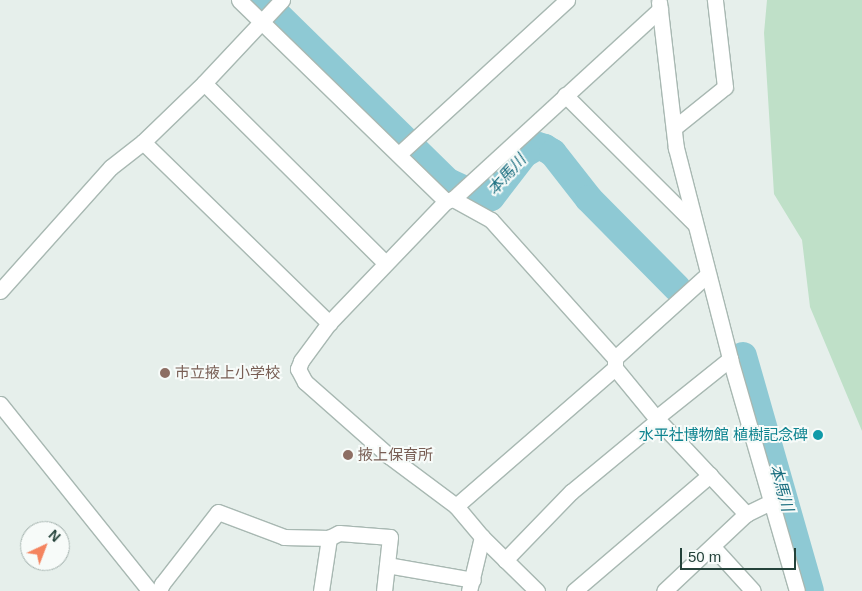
<!DOCTYPE html>
<meta charset="utf-8">
<style>
body{margin:0}
#map{position:relative;width:862px;height:591px;overflow:hidden;background:#e6efeb;font-family:Helvetica,"Noto Sans JP",sans-serif}
div>[style]{position:absolute}
.green>*{inset:0;background:#bfe0c8}
.river>*{height:28px;margin:-14px;padding:0 14px;transform-origin:14px;border-radius:14px;background:#8ec9d4}
.roads{filter:drop-shadow(1px 0 #a8b8b2) drop-shadow(-1px 0 #a8b8b2) drop-shadow(0 1px #a8b8b2) drop-shadow(0 -1px #a8b8b2)}
.street>*{height:15px;margin:-7.5px;padding:0 7.5px;transform-origin:7.5px;border-radius:7.5px;background:#fff}
.dots>*{width:14px;height:14px;translate:-50% -50%;box-sizing:border-box;border:2px solid #f7fbf9;border-radius:50%}
span{translate:-50% -50%;white-space:nowrap;text-align:center;line-height:1.15;-webkit-text-stroke:4px #f7fbf9;paint-order:stroke}
.education-label{font-size:15px;color:#785e54}
.left{translate:0 -50%;text-align:left}
.culture-label{font-size:15px;color:#0d838f}
.right{translate:-100% -50%;text-align:right}
.water-label{font-size:16px;color:#1c6f80;font-style:italic}
.north{position:absolute;left:20px;top:521px;width:50px;height:50px;box-sizing:border-box;background:#f7fbf9;border:1px solid #a3b1ad;border-radius:50%;rotate:43deg;font-size:14px;font-weight:700;line-height:20px;text-align:center;color:#24423a}
.north::after{content:'';display:block;margin:auto;width:18px;height:22px;background:#f4845f;clip-path:polygon(50% 0,100% 100%,50% 72%,0 100%)}
.scale{position:absolute;left:680px;top:548px;width:116px;height:22px;box-sizing:border-box;border:2px solid #24423a;border-top:0;padding-left:6px;font-size:15px;line-height:18px;white-space:nowrap;color:#24423a;-webkit-text-stroke:4px #f7fbf9;paint-order:stroke}
</style>
<div id="map">
<div class="green">
<i style="clip-path:polygon(767px 0,862px 0,862px 431px,810px 307px,802px 240px,774px 194px,764px 33px)"></i>
</div>
<div class="river">
<i style="left:262px;top:0;width:260px;rotate:44.4deg"></i>
<i style="left:448px;top:182px;width:41px;rotate:24.7deg"></i>
<i style="left:485px;top:199px;width:6px;rotate:-18deg"></i>
<i style="left:491px;top:197px;width:54px;rotate:-52.5deg"></i>
<i style="left:524px;top:154px;width:16px;rotate:-30deg"></i>
<i style="left:538px;top:146px;width:7px;rotate:16deg"></i>
<i style="left:545px;top:148px;width:9px;rotate:32deg"></i>
<i style="left:553px;top:153px;width:58px;rotate:52deg"></i>
<i style="left:589px;top:199px;width:125px;rotate:45.3deg"></i>
<i style="left:743px;top:356px;width:244px;rotate:74.1deg"></i>
</div>
<div class="roads">
<div class="street">
<i style="left:239px;top:0;width:289px;rotate:44.2deg"></i>
<i style="left:659px;top:2px;width:147px;rotate:83.4deg"></i>
<i style="left:676px;top:148px;width:218px;rotate:75.6deg"></i>
<i style="left:730px;top:359px;width:241px;rotate:73.9deg"></i>
<i style="left:204px;top:83px;width:255px;rotate:44.8deg"></i>
<i style="left:565px;top:95px;width:183px;rotate:44.8deg"></i>
<i style="left:674px;top:128px;width:65px;rotate:-38.8deg"></i>
<i style="left:725px;top:87px;width:88px;rotate:-96.6deg"></i>
<i style="left:143px;top:142px;width:260px;rotate:44.2deg"></i>
<i style="left:399px;top:154px;width:228px;rotate:-42.5deg"></i>
<i style="left:453px;top:199px;width:43px;rotate:28.9deg"></i>
<i style="left:491px;top:220px;width:186px;rotate:48.1deg"></i>
<i style="left:615px;top:358px;width:10px;rotate:90deg"></i>
<i style="left:615px;top:368px;width:65px;rotate:50.6deg"></i>
<i style="left:656px;top:418px;width:132px;rotate:46.8deg"></i>
<i style="left:746px;top:514px;width:112px;rotate:136.8deg"></i>
<i style="left:0;top:291px;width:166px;rotate:-48.2deg"></i>
<i style="left:111px;top:167px;width:41px;rotate:-38deg"></i>
<i style="left:143px;top:142px;width:85px;rotate:-44deg"></i>
<i style="left:204px;top:83px;width:114px;rotate:-46.8deg"></i>
<i style="left:615px;top:358px;width:125px;rotate:-42.1deg"></i>
<i style="left:0;top:404px;width:240px;rotate:51.3deg"></i>
<i style="left:656px;top:418px;width:95px;rotate:-38.6deg"></i>
<i style="left:456px;top:506px;width:211px;rotate:-41deg"></i>
<i style="left:746px;top:514px;width:28px;rotate:-26deg"></i>
<i style="left:713px;top:547px;width:59px;rotate:47.7deg"></i>
<i style="left:505px;top:560px;width:95px;rotate:-45.9deg"></i>
<i style="left:571px;top:492px;width:113px;rotate:-39.6deg"></i>
<i style="left:387px;top:565px;width:87px;rotate:9.9deg"></i>
<i style="left:159px;top:591px;width:8px;rotate:-67deg"></i>
<i style="left:162px;top:584px;width:91px;rotate:-52.1deg"></i>
<i style="left:218px;top:512px;width:71px;rotate:20.7deg"></i>
<i style="left:284px;top:537px;width:45px;rotate:1.3deg"></i>
<i style="left:329px;top:538px;width:11px;rotate:-27deg"></i>
<i style="left:339px;top:533px;width:51px;rotate:4.5deg"></i>
<i style="left:390px;top:537px;width:54px;rotate:96.3deg"></i>
<i style="left:321px;top:591px;width:54px;rotate:-81.4deg"></i>
<i style="left:469px;top:591px;width:56px;rotate:-76.5deg"></i>
<i style="left:537px;top:591px;width:77px;rotate:-135.5deg"></i>
<i style="left:482px;top:537px;width:40px;rotate:-130deg"></i>
<i style="left:456px;top:506px;width:84px;rotate:-143.3deg"></i>
<i style="left:389px;top:456px;width:112px;rotate:-138.6deg"></i>
<i style="left:305px;top:382px;width:15px;rotate:-118deg"></i>
<i style="left:298px;top:369px;width:9px;rotate:-69deg"></i>
<i style="left:301px;top:361px;width:47px;rotate:-53.6deg"></i>
<i style="left:329px;top:323px;width:169px;rotate:-46.2deg"></i>
<i style="left:446px;top:201px;width:7px;rotate:-16deg"></i>
<i style="left:453px;top:199px;width:281px;rotate:-42.5deg"></i>
<i style="left:574px;top:591px;width:179px;rotate:-40.5deg"></i>
</div>
</div>
<div class="dots">
<i style="left:165px;top:373px;background:#8d6e63"></i>
<i style="left:818px;top:435px;background:#0f9aa8"></i>
<i style="left:348px;top:455px;background:#8d6e63"></i>
</div>
<div class="education-label">
<span class="left" style="left:175px;top:373px">市立掖上小学校</span>
<span class="left" style="left:358px;top:455px">掖上保育所</span>
</div>
<div class="culture-label">
<span class="right" style="left:808px;top:435px">水平社博物館 植樹記念碑</span>
</div>
<div class="water-label">
<span style="left:507px;top:175px;rotate:-48deg">本馬川</span>
<span style="left:781px;top:488px;rotate:74deg">本馬川</span>
</div>
<div class="north">N</div>
<div class="scale">50 m</div>
</div>
